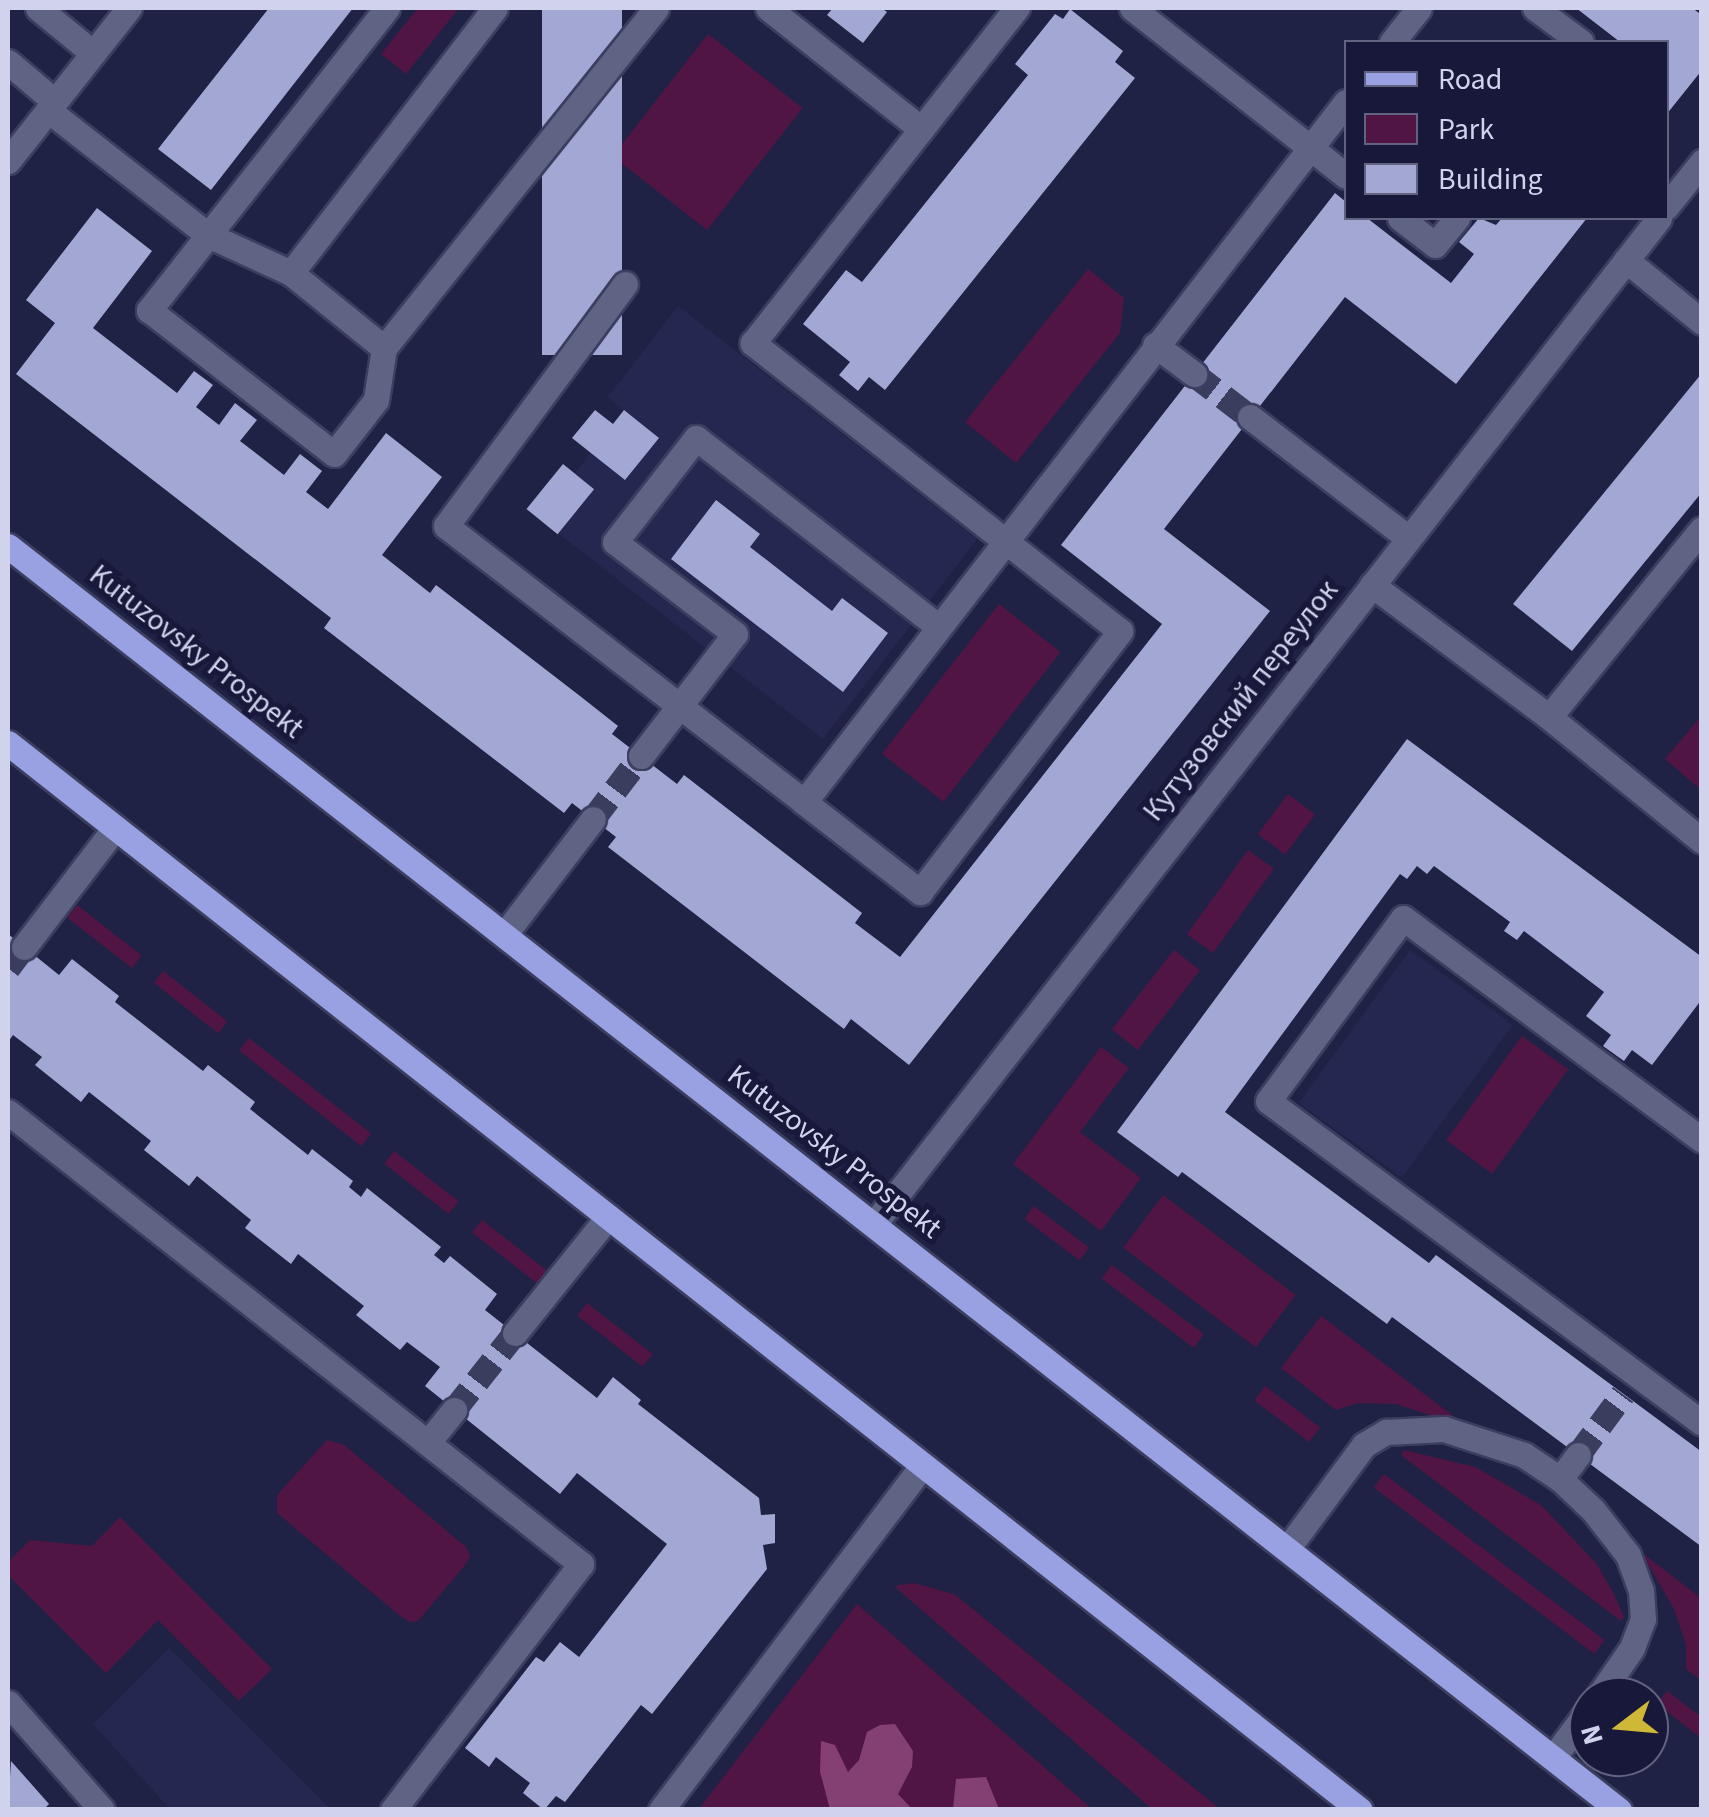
<!DOCTYPE html>
<meta charset="utf-8">
<style>
body{margin:0}
#map{position:relative;width:1709px;height:1817px;overflow:hidden;background:#202245;font-family:"Source Sans 3",sans-serif}
div>[style]{position:absolute}
.built>*{inset:0;background:#252751;transform-origin:0 0}
.green>*{inset:0;background:#501542;transform-origin:0 0}
.forest>*{inset:0;background:#844072}
.building>*{inset:0;background:#a2a7d4;transform-origin:0 0}
.minor-tunnel>*{height:25px;margin-top:-12.5px;transform-origin:0;background:repeating-linear-gradient(90deg,#3a3d5e 0 25px,transparent 0 37px)}
.roads{filter:drop-shadow(2px 0 #3c3e60) drop-shadow(-2px 0 #3c3e60) drop-shadow(0 2px #3c3e60) drop-shadow(0 -2px #3c3e60)}
.minor>*{height:25px;margin:-12.5px;padding:0 12.5px;transform-origin:12.5px;border-radius:12.5px;background:#606484}
.major>*{height:25px;margin:-12.5px;padding:0 12.5px;transform-origin:12.5px;border-radius:12.5px;background:#9aa1e3}
span{translate:-50% -50%;white-space:nowrap;text-align:center;line-height:1.15;-webkit-text-stroke:10px #17183a;paint-order:stroke}
.street-label{font-size:30px;color:#d0d3eb}
.frame{position:absolute;inset:0;border:10px solid #d0d3eb;pointer-events:none}
.legend{position:absolute;left:1344px;top:40px;width:325px;height:180px;box-sizing:border-box;background:#17183a;border:2px solid #616381;margin:0;padding:12px 18px;list-style:none;font-size:30px;color:#d0d3eb}
.legend li{display:flex;align-items:center;gap:20px;height:50px}
.legend b{width:50px;border:2px solid #616381}
.north{position:absolute;left:1569px;top:1677px;width:100px;height:100px;box-sizing:border-box;background:#17183a;border:2px solid #616381;border-radius:50%;rotate:254deg;font-size:28px;font-weight:700;line-height:40px;text-align:center;color:#d0d3eb}
.north::after{content:'';display:block;margin:auto;width:35px;height:45px;background:#cfb837;clip-path:polygon(50% 0,100% 100%,50% 72%,0 100%)}
</style>
<div id="map">
<div class="built">
<i style="clip-path:polygon(678px 306px,977px 539px,823px 739px,527px 509px,563px 464px,575px 473px,624px 411px,608px 397px)"></i>
<i style="left:1410px;top:950px;width:127px;height:189px;rotate:36deg"></i>
<i style="clip-path:polygon(169px 1648px,330px 1809px,170px 1809px,93px 1724px)"></i>
</div>
<div class="green">
<i style="clip-path:polygon(418px 8px,459px 8px,406px 74px,381px 54px)"></i>
<i style="left:708px;top:34px;width:120px;height:155px;rotate:38deg"></i>
<i style="clip-path:polygon(1088px 269px,1124px 298px,1120px 333px,1016px 463px,965px 422px)"></i>
<i style="left:999px;top:604px;width:78px;height:190px;rotate:38deg"></i>
<i style="clip-path:polygon(1701px 716px,1701px 790px,1665px 759px)"></i>
<i style="left:1288px;top:794px;width:34px;height:50px;rotate:37deg"></i>
<i style="left:1248px;top:850px;width:32px;height:104px;rotate:36deg"></i>
<i style="left:77px;top:905px;width:82px;height:16px;rotate:38deg"></i>
<i style="left:1174px;top:950px;width:33px;height:101px;rotate:38deg"></i>
<i style="left:163px;top:971px;width:82px;height:15px;rotate:38deg"></i>
<i style="left:1522px;top:1036px;width:57px;height:129px;rotate:36deg"></i>
<i style="left:249px;top:1038px;width:155px;height:16px;rotate:38deg"></i>
<i style="clip-path:polygon(1101px 1047px,1129px 1068px,1080px 1132px,1141px 1178px,1101px 1231px,1013px 1164px)"></i>
<i style="left:394px;top:1151px;width:82px;height:16px;rotate:38deg"></i>
<i style="left:1163px;top:1195px;width:166px;height:66px;rotate:37deg"></i>
<i style="left:1034px;top:1206px;width:69px;height:16px;rotate:37deg"></i>
<i style="left:482px;top:1220px;width:83px;height:16px;rotate:38deg"></i>
<i style="left:1112px;top:1265px;width:115px;height:17px;rotate:37deg"></i>
<i style="left:587px;top:1303px;width:83px;height:16px;rotate:38deg"></i>
<i style="clip-path:polygon(1321px 1316px,1460px 1421px,1458px 1424px,1396px 1404px,1358px 1403px,1336px 1410px,1281px 1368px)"></i>
<i style="left:1265px;top:1386px;width:69px;height:18px;rotate:37deg"></i>
<i style="clip-path:polygon(327px 1440px,344px 1445px,466px 1547px,470px 1556px,466px 1564px,418px 1621px,409px 1622px,399px 1615px,277px 1513px,277px 1495px)"></i>
<i style="clip-path:polygon(1404px 1450px,1475px 1467px,1541px 1505px,1596px 1563px,1613px 1592px,1624px 1617px,1621px 1621px,1401px 1455px)"></i>
<i style="left:1384px;top:1474px;width:276px;height:17px;rotate:37deg"></i>
<i style="clip-path:polygon(120px 1517px,272px 1669px,239px 1701px,158px 1620px,106px 1673px,8px 1575px,8px 1562px,30px 1540px,92px 1546px)"></i>
<i style="clip-path:polygon(1641px 1552px,1701px 1598px,1701px 1680px,1686px 1669px,1686px 1645px,1674px 1609px)"></i>
<i style="clip-path:polygon(913px 1583px,954px 1594px,1220px 1809px,1152px 1809px,894px 1586px)"></i>
<i style="clip-path:polygon(857px 1604px,1092px 1809px,698px 1810px)"></i>
<i style="clip-path:polygon(1667px 1691px,1701px 1717px,1701px 1738px,1657px 1704px)"></i>
</div>
<div class="forest">
<i style="clip-path:polygon(895px 1724px,913px 1751px,912px 1767px,898px 1794px,912px 1809px,830px 1809px,820px 1772px,821px 1741px,835px 1745px,848px 1772px,859px 1760px,867px 1732px,880px 1725px)"></i>
<i style="clip-path:polygon(986px 1777px,999px 1809px,953px 1809px,956px 1779px)"></i>
</div>
<div class="building">
<i style="clip-path:polygon(269px 8px,353px 8px,211px 190px,158px 149px)"></i>
<i style="left:542px;top:8px;width:80px;height:347px"></i>
<i style="clip-path:polygon(833px 8px,881px 8px,887px 12px,863px 43px,827px 15px)"></i>
<i style="clip-path:polygon(1576px 8px,1692px 8px,1702px 15px,1702px 70px,1666px 115px,1666px 42px,1620px 42px)"></i>
<i style="clip-path:polygon(1070px 9px,1123px 51px,1115px 62px,1135px 78px,885px 390px,869px 377px,858px 391px,839px 375px,850px 362px,803px 324px,846px 270px,862px 282px,1028px 75px,1015px 64px,1055px 14px,1063px 19px)"></i>
<i style="clip-path:polygon(1335px 193px,1346px 202px,1346px 218px,1367px 218px,1451px 283px,1474px 254px,1459px 242px,1479px 218px,1496px 225px,1502px 218px,1587px 218px,1456px 384px,1345px 297px,1164px 529px,1270px 611px,909px 1065px,851px 1019px,844px 1029px,608px 847px,616px 837px,572px 803px,564px 813px,324px 628px,331px 618px,16px 374px,55px 323px,26px 300px,97px 208px,152px 251px,93px 328px,177px 393px,194px 371px,213px 385px,196px 407px,219px 425px,235px 403px,257px 420px,240px 441px,284px 475px,300px 454px,322px 471px,306px 492px,328px 509px,386px 433px,442px 477px,382px 555px,430px 593px,436px 585px,580px 696px,618px 726px,612px 734px,677px 784px,684px 775px,862px 913px,855px 923px,900px 957px,1162px 624px,1061px 545px)"></i>
<i style="clip-path:polygon(1702px 373px,1702px 492px,1572px 651px,1513px 604px)"></i>
<i style="clip-path:polygon(595px 410px,613px 424px,624px 410px,659px 438px,625px 480px,572px 438px)"></i>
<i style="left:563px;top:464px;width:40px;height:58px;rotate:39deg"></i>
<i style="clip-path:polygon(716px 500px,760px 534px,750px 547px,832px 611px,842px 598px,888px 633px,843px 692px,671px 559px)"></i>
<i style="clip-path:polygon(1407px 739px,1702px 957px,1702px 999px,1652px 1065px,1632px 1050px,1624px 1061px,1603px 1046px,1611px 1035px,1586px 1016px,1604px 992px,1524px 931px,1517px 940px,1504px 931px,1510px 922px,1434px 866px,1427px 874px,1417px 866px,1407px 879px,1400px 874px,1225px 1112px,1429px 1263px,1436px 1255px,1702px 1452px,1702px 1547px,1392px 1317px,1387px 1324px,1182px 1172px,1178px 1177px,1117px 1132px)"></i>
<i style="clip-path:polygon(8px 934px,59px 975px,72px 959px,119px 996px,115px 1002px,203px 1071px,208px 1065px,255px 1102px,250px 1109px,308px 1155px,312px 1149px,353px 1181px,349px 1187px,361px 1197px,367px 1188px,441px 1247px,434px 1255px,444px 1263px,450px 1256px,497px 1294px,485px 1310px,597px 1398px,613px 1377px,641px 1400px,638px 1404px,759px 1498px,761px 1515px,775px 1514px,775px 1543px,763px 1545px,767px 1569px,652px 1714px,641px 1705px,565px 1802px,556px 1796px,544px 1810px,523px 1793px,530px 1783px,496px 1757px,489px 1767px,465px 1748px,536px 1657px,544px 1662px,560px 1642px,579px 1657px,667px 1544px,577px 1473px,560px 1494px,425px 1386px,440px 1367px,407px 1342px,400px 1350px,356px 1315px,364px 1306px,298px 1254px,291px 1264px,245px 1228px,251px 1220px,197px 1176px,189px 1186px,144px 1150px,151px 1141px,89px 1092px,81px 1102px,35px 1065px,42px 1057px,13px 1035px,8px 1042px)"></i>
<i style="clip-path:polygon(11px 1761px,49px 1804px,43px 1810px,8px 1810px)"></i>
</div>
<div class="minor-tunnel">
<i style="left:1194px;top:374px;width:71px;rotate:37.5deg"></i>
<i style="left:593px;top:819px;width:79px;rotate:-52.7deg"></i>
<i style="left:8px;top:968px;width:26px;rotate:-53deg"></i>
<i style="left:454px;top:1410px;width:98px;rotate:-51.6deg"></i>
<i style="left:1578px;top:1455px;width:76px;rotate:-53.6deg"></i>
</div>
<div class="roads">
<div class="minor">
<i style="left:38px;top:8px;width:71px;rotate:39.3deg"></i>
<i style="left:387px;top:8px;width:385px;rotate:128.2deg"></i>
<i style="left:149px;top:310px;width:234px;rotate:37.9deg"></i>
<i style="left:334px;top:454px;width:68px;rotate:-52.1deg"></i>
<i style="left:376px;top:400px;width:53px;rotate:-81.3deg"></i>
<i style="left:384px;top:348px;width:435px;rotate:-51.3deg"></i>
<i style="left:768px;top:8px;width:195px;rotate:38.3deg"></i>
<i style="left:1132px;top:8px;width:272px;rotate:38.1deg"></i>
<i style="left:1535px;top:8px;width:57px;rotate:36.5deg"></i>
<i style="left:1392px;top:42px;width:43px;rotate:-51.5deg"></i>
<i style="left:8px;top:62px;width:60px;rotate:40.3deg"></i>
<i style="left:48px;top:110px;width:203px;rotate:38deg"></i>
<i style="left:208px;top:235px;width:91px;rotate:24.6deg"></i>
<i style="left:291px;top:273px;width:119px;rotate:38.9deg"></i>
<i style="left:8px;top:161px;width:195px;rotate:-51.7deg"></i>
<i style="left:1666px;top:207px;width:58px;rotate:-51.3deg"></i>
<i style="left:1400px;top:218px;width:44px;rotate:37.6deg"></i>
<i style="left:1435px;top:245px;width:35px;rotate:-51deg"></i>
<i style="left:1626px;top:260px;width:98px;rotate:39.2deg"></i>
<i style="left:291px;top:273px;width:334px;rotate:-52.4deg"></i>
<i style="left:625px;top:284px;width:301px;rotate:126.5deg"></i>
<i style="left:446px;top:526px;width:452px;rotate:37.6deg"></i>
<i style="left:804px;top:802px;width:885px;rotate:-52.25deg"></i>
<i style="left:1155px;top:345px;width:49px;rotate:36.6deg"></i>
<i style="left:1250px;top:417px;width:199px;rotate:37.4deg"></i>
<i style="left:1372px;top:585px;width:221px;rotate:36.7deg"></i>
<i style="left:1549px;top:717px;width:197px;rotate:39deg"></i>
<i style="left:1549px;top:717px;width:242px;rotate:-50.9deg"></i>
<i style="left:641px;top:756px;width:154px;rotate:-52.4deg"></i>
<i style="left:735px;top:634px;width:151px;rotate:-142.5deg"></i>
<i style="left:615px;top:542px;width:132px;rotate:-52.1deg"></i>
<i style="left:696px;top:438px;width:308px;rotate:37.9deg"></i>
<i style="left:804px;top:802px;width:147px;rotate:37.8deg"></i>
<i style="left:920px;top:892px;width:329px;rotate:-52.5deg"></i>
<i style="left:1120px;top:631px;width:467px;rotate:-141.9deg"></i>
<i style="left:753px;top:343px;width:427px;rotate:-51.8deg"></i>
<i style="left:504px;top:935px;width:146px;rotate:-52.5deg"></i>
<i style="left:24px;top:947px;width:150px;rotate:-52.6deg"></i>
<i style="left:8px;top:1112px;width:730px;rotate:38.27deg"></i>
<i style="left:581px;top:1564px;width:310px;rotate:127.4deg"></i>
<i style="left:1702px;top:1140px;width:372px;rotate:-143.4deg"></i>
<i style="left:1403px;top:918px;width:227px;rotate:126.4deg"></i>
<i style="left:1268px;top:1101px;width:540px;rotate:36.57deg"></i>
<i style="left:874px;top:1224px;width:1276px;rotate:-52.03deg"></i>
<i style="left:515px;top:1333px;width:149px;rotate:-51.3deg"></i>
<i style="left:429px;top:1441px;width:40px;rotate:-51deg"></i>
<i style="left:1560px;top:1479px;width:30px;rotate:-53deg"></i>
<i style="left:1287px;top:1549px;width:129px;rotate:-53.5deg"></i>
<i style="left:1364px;top:1445px;width:26px;rotate:-31deg"></i>
<i style="left:1386px;top:1432px;width:58px;rotate:-3deg"></i>
<i style="left:1444px;top:1429px;width:84px;rotate:18deg"></i>
<i style="left:1524px;top:1455px;width:43px;rotate:33.7deg"></i>
<i style="left:1560px;top:1479px;width:45px;rotate:43.2deg"></i>
<i style="left:1593px;top:1510px;width:57px;rotate:52.1deg"></i>
<i style="left:1628px;top:1555px;width:38px;rotate:70deg"></i>
<i style="left:1641px;top:1591px;width:28px;rotate:86deg"></i>
<i style="left:1643px;top:1619px;width:31px;rotate:111deg"></i>
<i style="left:1632px;top:1648px;width:60px;rotate:124.8deg"></i>
<i style="left:8px;top:1703px;width:142px;rotate:48.7deg"></i>
<i style="left:1553px;top:1758px;width:61px;rotate:-53.7deg"></i>
<i style="left:661px;top:1810px;width:432px;rotate:-52.8deg"></i>
</div>
<div class="major">
<i style="left:8px;top:546px;width:2048px;rotate:38.12deg"></i>
<i style="left:8px;top:743px;width:1722px;rotate:38.28deg"></i>
</div>
</div>
<div class="street-label">
<span style="left:196px;top:652px;rotate:38deg">Kutuzovsky Prospekt</span>
<span style="left:1241px;top:701px;rotate:-52deg">Кутузовский переулок</span>
<span style="left:834px;top:1152px;rotate:38deg">Kutuzovsky Prospekt</span>
</div>
<div class="frame"></div>
<ul class="legend">
<li><b style="height:12px;background:#9aa1e3"></b>Road</li>
<li><b style="height:28px;background:#501542"></b>Park</li>
<li><b style="height:28px;background:#a2a7d4"></b>Building</li>
</ul>
<div class="north">N</div>
</div>
